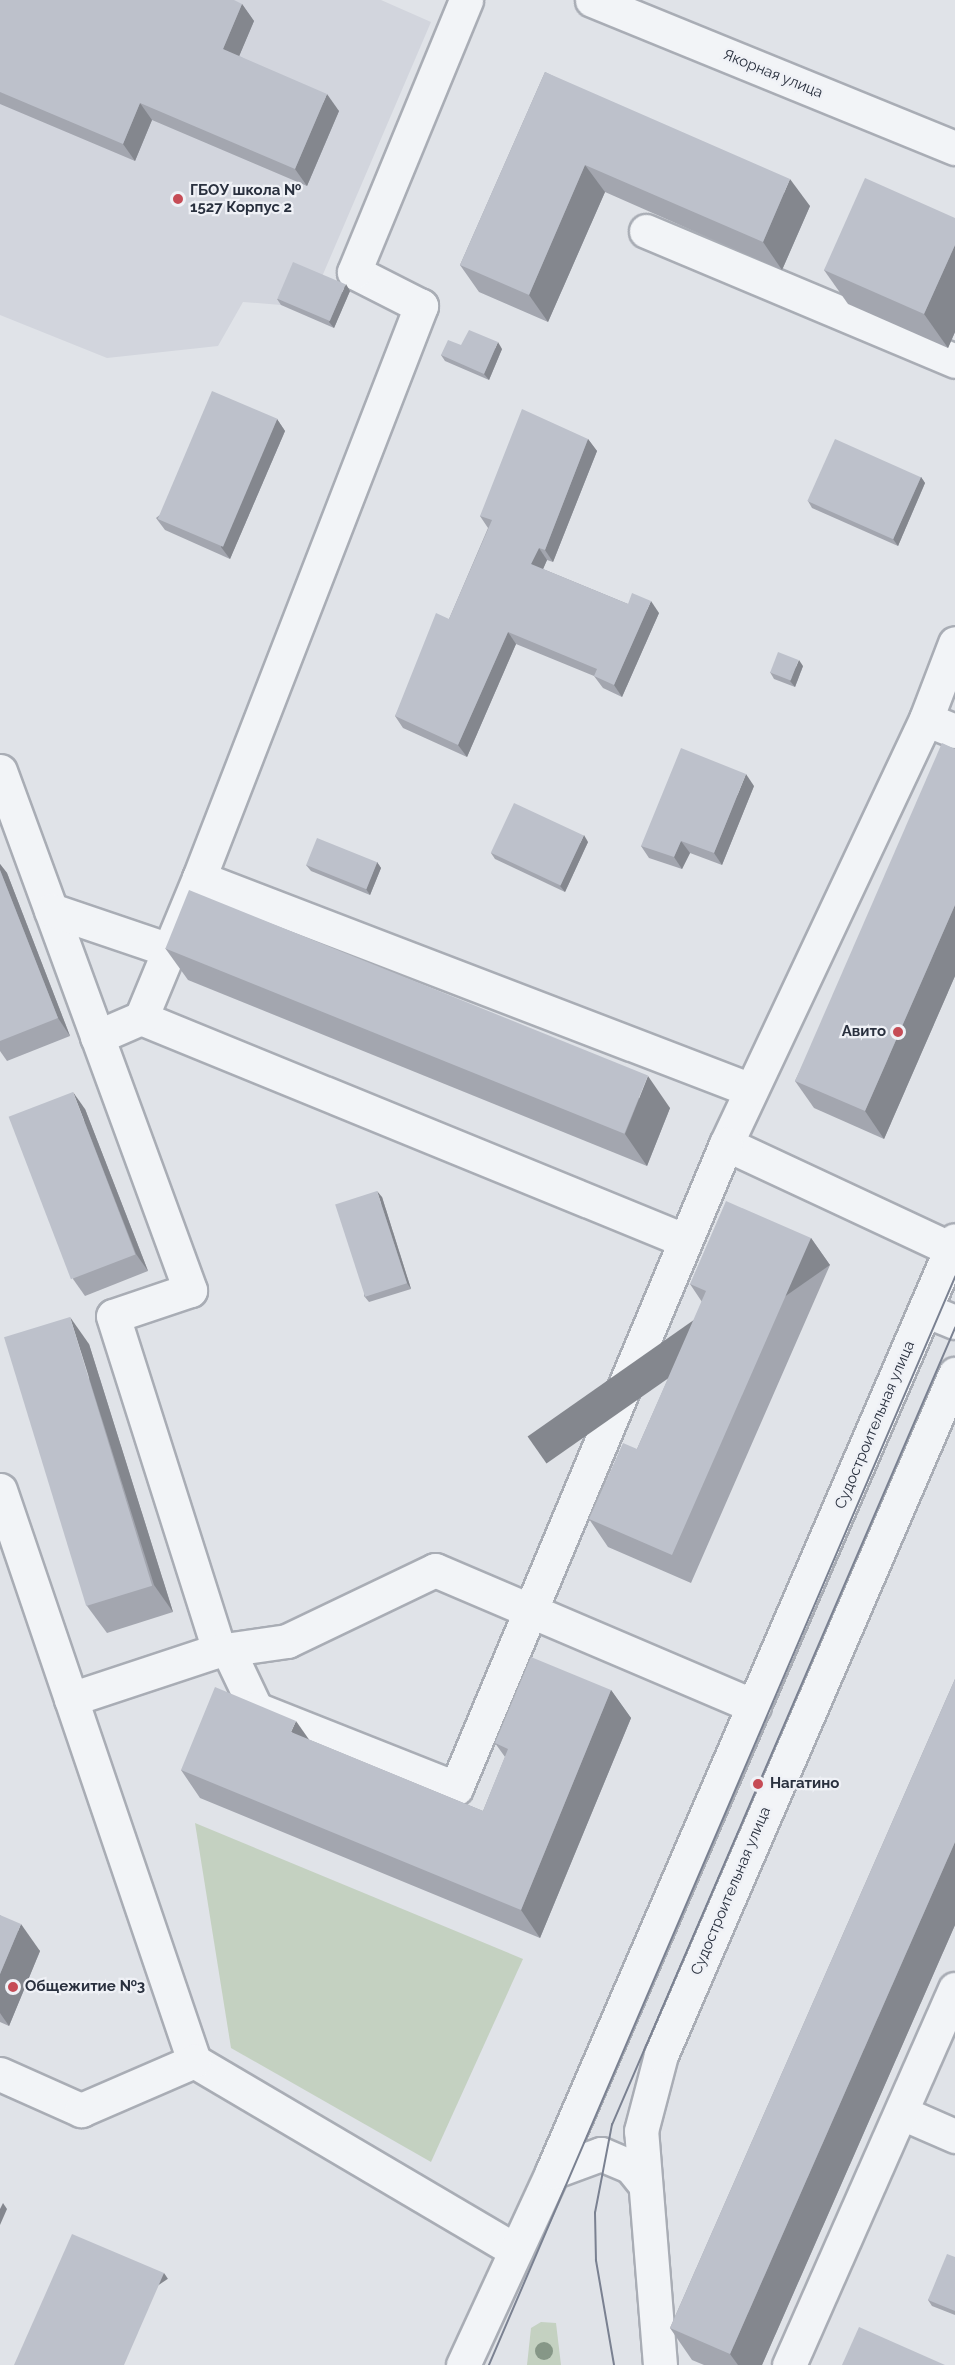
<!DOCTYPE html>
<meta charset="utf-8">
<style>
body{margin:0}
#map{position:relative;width:955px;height:2365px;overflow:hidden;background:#e0e3e8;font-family:Raleway,sans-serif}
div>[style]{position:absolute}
.built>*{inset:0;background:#d2d5dd}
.green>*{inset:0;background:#c4d1c1}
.roads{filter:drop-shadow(2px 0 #a9adb5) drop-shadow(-2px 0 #a9adb5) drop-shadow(0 2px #a9adb5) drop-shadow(0 -2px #a9adb5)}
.minor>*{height:33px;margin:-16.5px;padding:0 16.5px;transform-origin:16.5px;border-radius:16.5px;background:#f2f4f7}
.tram>*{height:1.5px;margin:-0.75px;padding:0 0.75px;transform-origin:0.75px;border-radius:0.75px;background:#7a8191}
.trees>*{width:18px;height:18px;margin:-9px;border-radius:50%;background:#869787}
.wall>*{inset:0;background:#a3a6af}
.shaded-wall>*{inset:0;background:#84878e;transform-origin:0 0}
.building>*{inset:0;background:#bdc1cb;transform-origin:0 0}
.dots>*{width:16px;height:16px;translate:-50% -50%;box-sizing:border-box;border:3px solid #eff1f6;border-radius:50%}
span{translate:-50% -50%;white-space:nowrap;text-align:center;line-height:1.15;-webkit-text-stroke:4.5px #eff1f6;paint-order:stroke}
.street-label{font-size:15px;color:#29303e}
.poi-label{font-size:15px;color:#29303e;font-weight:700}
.left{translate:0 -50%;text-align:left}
.right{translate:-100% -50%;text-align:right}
</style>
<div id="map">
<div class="built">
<i style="clip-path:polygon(0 0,381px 0,431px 22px,321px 279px,297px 268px,281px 305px,243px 302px,218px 346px,107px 358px,0 315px)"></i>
</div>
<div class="green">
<i style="clip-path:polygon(195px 1823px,523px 1959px,431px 2162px,231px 2048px)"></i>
<i style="clip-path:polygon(541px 2322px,556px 2323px,561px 2365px,527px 2365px,531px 2328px)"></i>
</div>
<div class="roads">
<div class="minor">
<i style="left:592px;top:0;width:392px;rotate:22.2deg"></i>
<i style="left:646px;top:231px;width:335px;rotate:22.8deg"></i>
<i style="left:926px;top:719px;width:81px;rotate:-69.1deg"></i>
<i style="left:955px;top:731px;width:31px;rotate:-158deg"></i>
<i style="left:926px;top:719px;width:470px;rotate:115.2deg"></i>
<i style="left:726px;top:1144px;width:253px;rotate:25deg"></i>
<i style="left:0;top:771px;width:553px;rotate:69.89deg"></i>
<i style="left:190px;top:1290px;width:81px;rotate:161.3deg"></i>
<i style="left:113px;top:1316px;width:350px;rotate:72.4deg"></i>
<i style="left:219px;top:1650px;width:156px;rotate:161.7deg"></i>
<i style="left:199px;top:878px;width:614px;rotate:-68.79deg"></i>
<i style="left:421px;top:306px;width:75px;rotate:-153.1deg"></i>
<i style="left:354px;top:272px;width:294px;rotate:-67.6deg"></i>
<i style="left:51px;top:910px;width:125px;rotate:18.7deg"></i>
<i style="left:141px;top:1018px;width:587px;rotate:22.24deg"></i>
<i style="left:97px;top:1037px;width:48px;rotate:-23.4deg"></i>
<i style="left:141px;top:1018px;width:152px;rotate:-67.5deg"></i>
<i style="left:199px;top:878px;width:591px;rotate:21.01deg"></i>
<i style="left:925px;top:1310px;width:32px;rotate:22deg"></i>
<i style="left:0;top:1490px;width:603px;rotate:71.23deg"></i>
<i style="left:194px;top:2061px;width:373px;rotate:30.5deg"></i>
<i style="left:228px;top:1650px;width:65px;rotate:64.6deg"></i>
<i style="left:256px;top:1709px;width:215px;rotate:21.6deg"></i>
<i style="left:456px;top:1788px;width:698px;rotate:-67.25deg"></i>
<i style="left:211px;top:1652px;width:77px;rotate:-8.2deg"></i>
<i style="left:287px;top:1641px;width:164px;rotate:-25.6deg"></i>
<i style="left:435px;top:1570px;width:347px;rotate:23.1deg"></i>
<i style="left:0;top:2074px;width:89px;rotate:24deg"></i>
<i style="left:81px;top:2110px;width:123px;rotate:-23.4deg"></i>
<i style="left:902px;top:2113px;width:58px;rotate:23.5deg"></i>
<i style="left:552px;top:2172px;width:52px;rotate:-20.2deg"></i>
<i style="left:601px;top:2154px;width:33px;rotate:23deg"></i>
<i style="left:631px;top:2167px;width:19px;rotate:51deg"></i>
<i style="left:463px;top:2365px;width:213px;rotate:-65.2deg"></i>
<i style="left:552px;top:2172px;width:1015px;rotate:-66.62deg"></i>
<i style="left:660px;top:2365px;width:235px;rotate:-94.6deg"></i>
<i style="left:641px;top:2131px;width:79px;rotate:-75.3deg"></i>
<i style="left:661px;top:2055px;width:742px;rotate:-66.65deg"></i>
<i style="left:789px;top:2365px;width:411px;rotate:-66.2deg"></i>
</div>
</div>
<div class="tram">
<i style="left:489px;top:2365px;width:1184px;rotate:-66.81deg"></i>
<i style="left:614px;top:2365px;width:106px;rotate:-99.8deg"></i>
<i style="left:596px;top:2261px;width:48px;rotate:-91.2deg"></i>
<i style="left:595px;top:2213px;width:90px;rotate:-79.1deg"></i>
<i style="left:612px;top:2125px;width:868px;rotate:-66.71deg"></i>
</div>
<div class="trees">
<i style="left:544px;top:2351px"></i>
</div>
<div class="wall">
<i style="clip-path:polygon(0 0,242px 4px,254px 21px,239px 56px,339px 111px,307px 186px,152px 120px,135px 161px,0 104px)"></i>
<i style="clip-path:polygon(545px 72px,810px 206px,782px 270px,605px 192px,548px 322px,479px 292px,460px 265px)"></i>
<i style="clip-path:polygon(955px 218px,955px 332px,948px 348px,848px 304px,824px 270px)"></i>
<i style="clip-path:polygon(350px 291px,334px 328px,281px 305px,277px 299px)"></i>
<i style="clip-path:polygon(461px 345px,502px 349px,489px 380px,445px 361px,441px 355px)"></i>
<i style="clip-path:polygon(277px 419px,285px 431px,230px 559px,165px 530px,156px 518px)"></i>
<i style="clip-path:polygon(588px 439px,597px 451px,553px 562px,547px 560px,543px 569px,628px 604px,659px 613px,622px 697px,603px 688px,594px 676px,516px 644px,467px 757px,403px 728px,395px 716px,449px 619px,488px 528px,480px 516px)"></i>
<i style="clip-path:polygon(921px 477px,925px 483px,898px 546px,812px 508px,808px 501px)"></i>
<i style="clip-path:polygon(803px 666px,795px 687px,774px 679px,770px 672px)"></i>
<i style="clip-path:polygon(955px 749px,955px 976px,884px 1139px,814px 1108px,795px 1081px)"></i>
<i style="clip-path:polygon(754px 786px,722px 865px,690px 853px,682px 869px,649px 858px,641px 846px)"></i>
<i style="clip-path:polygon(588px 842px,565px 892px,495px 859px,491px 853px)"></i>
<i style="clip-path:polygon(377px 862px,381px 868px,370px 895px,311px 871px,306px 865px)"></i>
<i style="clip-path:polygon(0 864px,7px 873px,70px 1036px,7px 1061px,0 1051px)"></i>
<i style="clip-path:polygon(165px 948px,670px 1108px,647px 1166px,188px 980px)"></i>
<i style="clip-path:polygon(85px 1109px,148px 1271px,85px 1296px,73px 1279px)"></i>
<i style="clip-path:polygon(382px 1197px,411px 1289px,369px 1302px,364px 1296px)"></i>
<i style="clip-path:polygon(811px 1238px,830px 1265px,691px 1583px,608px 1547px,589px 1519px,637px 1449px,702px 1302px,690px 1284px)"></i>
<i style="clip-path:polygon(89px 1344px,173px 1612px,107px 1633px,87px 1606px)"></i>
<i style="clip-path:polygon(955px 1679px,955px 1925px,762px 2365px,704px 2365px,692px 2360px,670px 2328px)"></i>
<i style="clip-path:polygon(611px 1690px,631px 1718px,540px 1938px,200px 1798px,181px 1770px,310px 1740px,483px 1811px,505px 1757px,495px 1743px)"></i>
<i style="clip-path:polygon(0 1915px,40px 1951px,9px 2026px,0 2022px)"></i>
<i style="clip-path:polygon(955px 2257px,955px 2315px,932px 2306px,928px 2300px)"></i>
</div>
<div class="shaded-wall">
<i style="clip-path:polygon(242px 4px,254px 21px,235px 66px,223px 49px)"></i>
<i style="clip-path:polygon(327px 94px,339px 111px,307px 186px,295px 169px)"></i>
<i style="clip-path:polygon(140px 103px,152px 120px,135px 161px,123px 144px)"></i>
<i style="clip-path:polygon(585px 165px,605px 192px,548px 322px,529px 295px)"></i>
<i style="clip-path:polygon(790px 179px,810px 206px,782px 270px,763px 242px)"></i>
<i style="clip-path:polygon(955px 245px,955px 332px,948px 348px,924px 314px)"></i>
<i style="clip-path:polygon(346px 284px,350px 291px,334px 328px,329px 322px)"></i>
<i style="clip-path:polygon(498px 342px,502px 349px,489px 380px,484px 374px)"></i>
<i style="clip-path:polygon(277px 419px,285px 431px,230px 559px,221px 547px)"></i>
<i style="clip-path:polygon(588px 439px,597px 451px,553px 562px,545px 550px)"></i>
<i style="clip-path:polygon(921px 477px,925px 483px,898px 546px,893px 539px)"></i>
<i style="clip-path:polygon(539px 548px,547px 560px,540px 576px,531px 564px)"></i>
<i style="clip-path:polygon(651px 601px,659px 613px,622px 697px,614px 685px)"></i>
<i style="clip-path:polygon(508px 632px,516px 644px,467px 757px,458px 745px)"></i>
<i style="clip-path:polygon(799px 660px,803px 666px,795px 687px,790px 681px)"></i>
<i style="clip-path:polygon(746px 774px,754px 786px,722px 865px,714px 853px)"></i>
<i style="clip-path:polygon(584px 835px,588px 842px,565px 892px,560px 886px)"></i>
<i style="clip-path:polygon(681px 841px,690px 853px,682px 869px,674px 857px)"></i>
<i style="clip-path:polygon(377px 862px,381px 868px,370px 895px,366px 889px)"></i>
<i style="clip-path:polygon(0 864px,7px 873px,70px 1036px,58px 1018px,0 870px)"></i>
<i style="clip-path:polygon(955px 905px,955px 976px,884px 1139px,865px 1111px)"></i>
<i style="clip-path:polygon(648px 1076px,670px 1108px,647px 1166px,625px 1134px)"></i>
<i style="clip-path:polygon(73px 1092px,85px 1109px,148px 1271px,136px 1254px)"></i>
<i style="clip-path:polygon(377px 1191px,382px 1197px,411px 1289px,407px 1283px)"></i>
<i style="left:811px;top:1238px;width:33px;height:346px;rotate:55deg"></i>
<i style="clip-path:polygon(70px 1317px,89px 1344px,173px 1612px,154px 1585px)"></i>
<i style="clip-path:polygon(611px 1690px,631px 1718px,540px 1938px,521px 1910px)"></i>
<i style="clip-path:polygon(296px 1721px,315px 1748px,291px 1732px)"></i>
<i style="clip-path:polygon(955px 1842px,955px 1925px,762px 2365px,738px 2365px,730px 2354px)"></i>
<i style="clip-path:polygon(21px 1924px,40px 1951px,9px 2026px,0 2013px,0 1974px)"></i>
<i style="clip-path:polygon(3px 2203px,7px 2209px,0 2225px,0 2209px)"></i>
<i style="left:164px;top:2273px;width:7px;height:100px;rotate:56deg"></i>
</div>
<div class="building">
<i style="clip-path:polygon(0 0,234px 0,242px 4px,223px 49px,327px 94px,295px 169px,140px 103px,123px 144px,0 92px)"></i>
<i style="clip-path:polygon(545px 72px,790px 179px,763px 242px,585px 165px,529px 295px,460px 265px)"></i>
<i style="clip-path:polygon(865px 178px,955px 218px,955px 245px,924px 314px,824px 270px)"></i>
<i style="left:293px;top:262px;width:57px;height:40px;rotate:23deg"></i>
<i style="clip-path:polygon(469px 330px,498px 342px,484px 374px,441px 355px,448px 340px,461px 345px)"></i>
<i style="left:212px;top:391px;width:71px;height:139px;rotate:23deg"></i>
<i style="clip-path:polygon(522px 409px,588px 439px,545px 550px,539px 548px,531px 564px,628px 604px,632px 593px,651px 601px,614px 685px,594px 676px,597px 669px,508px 632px,458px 745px,395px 716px,436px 613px,449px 619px,492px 520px,480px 516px)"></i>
<i style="left:835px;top:439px;width:94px;height:68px;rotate:24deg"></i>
<i style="left:778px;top:652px;width:22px;height:22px;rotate:21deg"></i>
<i style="clip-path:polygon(942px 743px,955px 749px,955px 905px,865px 1111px,795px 1081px)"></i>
<i style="clip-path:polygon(681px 748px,746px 774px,714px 853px,681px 841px,674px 857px,641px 846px)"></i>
<i style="left:514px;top:803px;width:77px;height:55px;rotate:25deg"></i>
<i style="left:317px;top:838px;width:65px;height:29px;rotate:22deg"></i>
<i style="clip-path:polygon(0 870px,58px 1018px,0 1041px)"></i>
<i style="left:189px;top:890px;width:495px;height:63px;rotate:22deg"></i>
<i style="left:73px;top:1092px;width:174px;height:69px;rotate:69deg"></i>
<i style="left:377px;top:1191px;width:97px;height:44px;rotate:72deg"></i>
<i style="clip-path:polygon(726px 1201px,811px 1238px,672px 1555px,589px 1519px,623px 1443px,637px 1449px,706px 1291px,690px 1284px)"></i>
<i style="left:70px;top:1317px;width:281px;height:69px;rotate:73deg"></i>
<i style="clip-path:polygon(531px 1657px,611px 1690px,521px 1910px,181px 1770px,215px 1687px,296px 1721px,291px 1732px,483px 1811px,508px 1749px,495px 1743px)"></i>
<i style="clip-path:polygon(955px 1679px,955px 1842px,730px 2354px,670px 2328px)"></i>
<i style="clip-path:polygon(0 1915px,21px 1924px,0 1974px)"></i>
<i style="clip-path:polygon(72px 2234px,164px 2273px,124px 2365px,14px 2365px)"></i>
<i style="clip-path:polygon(947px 2254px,955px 2257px,955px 2311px,928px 2300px)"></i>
<i style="clip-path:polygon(859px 2327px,945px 2365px,842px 2365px)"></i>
</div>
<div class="dots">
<i style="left:178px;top:199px;background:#c64c56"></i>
<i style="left:898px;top:1032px;background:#c64c56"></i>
<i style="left:758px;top:1784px;background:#c64c56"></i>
<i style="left:13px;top:1987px;background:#c64c56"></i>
</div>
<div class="street-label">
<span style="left:773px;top:74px;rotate:22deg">Якорная улица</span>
<span style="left:875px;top:1425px;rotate:-67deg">Судостроительная улица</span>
<span style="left:731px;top:1891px;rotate:-67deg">Судостроительная улица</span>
</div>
<div class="poi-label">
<span class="left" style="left:190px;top:199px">ГБОУ школа №<br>1527 Корпус 2</span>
<span class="right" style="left:886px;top:1032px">Авито</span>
<span class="left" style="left:770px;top:1784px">Нагатино</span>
<span class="left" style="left:25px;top:1987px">Общежитие №3</span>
</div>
</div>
